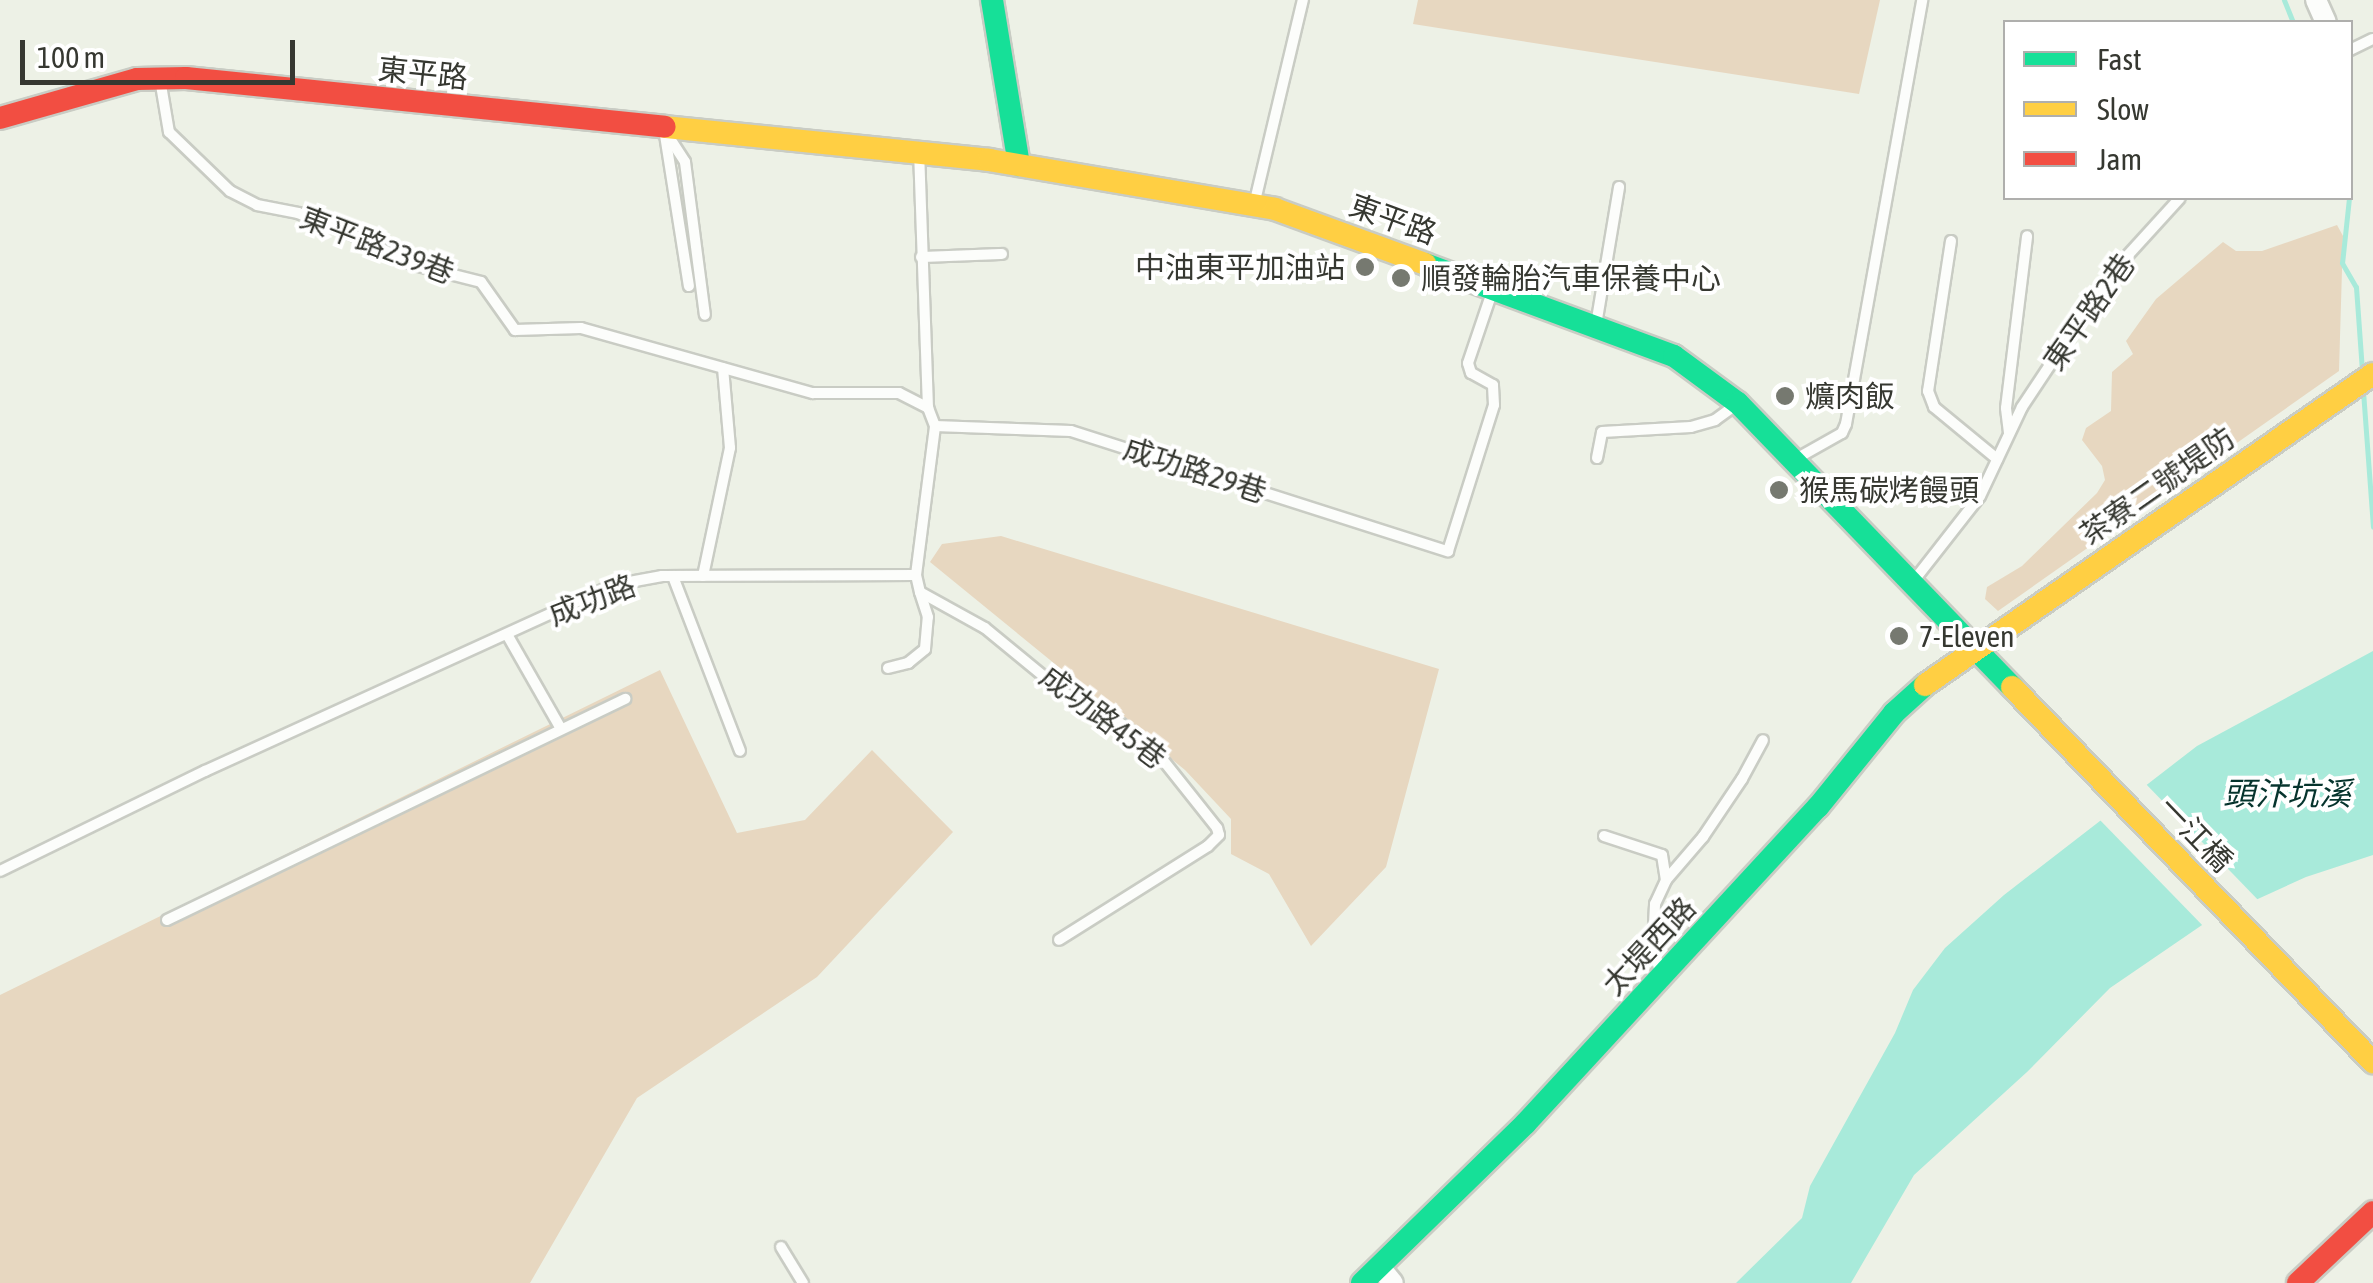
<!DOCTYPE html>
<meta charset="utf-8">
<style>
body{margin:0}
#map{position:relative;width:2373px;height:1283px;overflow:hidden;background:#edf1e6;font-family:"Asap Condensed","Noto Sans TC",sans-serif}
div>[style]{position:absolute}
.green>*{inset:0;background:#e7d7c0}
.water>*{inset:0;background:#a8eada}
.pier>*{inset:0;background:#edf1e6}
.stream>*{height:5px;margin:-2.5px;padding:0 2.5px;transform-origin:2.5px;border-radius:2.5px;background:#a8eada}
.roads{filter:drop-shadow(2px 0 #c9ccc4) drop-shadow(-2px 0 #c9ccc4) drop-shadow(0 2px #c9ccc4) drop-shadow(0 -2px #c9ccc4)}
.lane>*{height:10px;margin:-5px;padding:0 5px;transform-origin:5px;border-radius:5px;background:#fcfdfb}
.street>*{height:20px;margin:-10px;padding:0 10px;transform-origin:10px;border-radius:10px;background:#fcfdfb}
.fast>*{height:22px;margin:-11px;padding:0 11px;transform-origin:11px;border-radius:11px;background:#16e098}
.slow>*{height:22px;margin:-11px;padding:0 11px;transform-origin:11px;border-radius:11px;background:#ffcf43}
.jam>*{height:22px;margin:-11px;padding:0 11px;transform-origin:11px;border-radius:11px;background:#f24e42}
.dots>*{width:28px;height:28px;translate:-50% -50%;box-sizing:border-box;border:5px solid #fff;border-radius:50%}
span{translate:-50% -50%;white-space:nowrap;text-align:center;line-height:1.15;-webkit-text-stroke:8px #fff;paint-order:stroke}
.street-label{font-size:30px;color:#363831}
.poi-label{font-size:30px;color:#363831}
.right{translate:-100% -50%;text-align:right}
.left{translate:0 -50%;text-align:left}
.water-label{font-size:32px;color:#06342d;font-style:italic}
.legend{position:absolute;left:2003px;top:20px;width:350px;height:180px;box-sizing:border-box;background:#fff;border:2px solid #afafad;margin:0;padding:12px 18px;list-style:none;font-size:30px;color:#363831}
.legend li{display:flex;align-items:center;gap:20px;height:50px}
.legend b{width:50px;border:2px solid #afafad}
.scale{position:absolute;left:20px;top:40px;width:275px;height:45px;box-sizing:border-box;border:5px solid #363831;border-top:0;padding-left:12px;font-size:30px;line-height:35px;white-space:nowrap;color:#363831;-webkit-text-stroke:8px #fff;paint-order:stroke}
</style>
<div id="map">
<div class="green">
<i style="clip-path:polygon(1418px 0,1880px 0,1859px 94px,1413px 24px)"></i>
<i style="clip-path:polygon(2337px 225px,2343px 236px,2339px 371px,1998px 611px,1985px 599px,1987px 587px,2022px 566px,2097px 493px,2105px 480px,2102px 466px,2082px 440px,2086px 428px,2111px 411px,2112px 372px,2133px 354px,2126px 341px,2156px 299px,2223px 242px,2236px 251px,2262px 251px)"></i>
<i style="clip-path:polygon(1001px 536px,1439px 669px,1386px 867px,1311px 946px,1269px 874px,1231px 854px,1231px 819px,1185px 770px,930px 562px,942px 544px)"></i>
<i style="clip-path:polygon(660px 670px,737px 833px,805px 820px,872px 750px,953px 832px,817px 977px,637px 1098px,530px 1283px,0 1283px,0 995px)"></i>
</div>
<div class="water">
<i style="clip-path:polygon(2373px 651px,2373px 855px,2306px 877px,2205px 923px,2110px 988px,2027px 1072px,1914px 1175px,1851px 1283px,1736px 1283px,1802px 1218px,1810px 1186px,1895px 1033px,1913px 990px,1945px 948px,2004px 895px,2197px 746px)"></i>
</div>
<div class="pier">
<i style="clip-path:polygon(2144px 782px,2261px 903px,2206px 929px,2098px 818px)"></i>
</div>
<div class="stream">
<i style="left:2284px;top:0;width:24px;rotate:68deg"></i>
<i style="left:2349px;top:198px;width:65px;rotate:96.1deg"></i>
<i style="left:2342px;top:263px;width:28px;rotate:60deg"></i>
<i style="left:2356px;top:287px;width:83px;rotate:85.9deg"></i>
<i style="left:2363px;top:391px;width:136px;rotate:85.8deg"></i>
</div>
<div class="roads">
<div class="lane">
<i style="left:2350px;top:50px;width:25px;rotate:-26deg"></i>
<i style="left:160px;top:79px;width:54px;rotate:80.4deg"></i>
<i style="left:169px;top:132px;width:85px;rotate:44deg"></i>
<i style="left:230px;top:191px;width:30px;rotate:27deg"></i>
<i style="left:257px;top:205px;width:42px;rotate:11deg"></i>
<i style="left:298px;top:213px;width:57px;rotate:21.6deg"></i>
<i style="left:351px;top:234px;width:70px;rotate:26.2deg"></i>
<i style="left:414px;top:265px;width:69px;rotate:14.2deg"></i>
<i style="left:481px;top:282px;width:59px;rotate:54.7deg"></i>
<i style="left:515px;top:330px;width:66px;rotate:-1.7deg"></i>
<i style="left:581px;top:328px;width:241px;rotate:15.7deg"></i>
<i style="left:813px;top:393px;width:86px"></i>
<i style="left:899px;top:393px;width:33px;rotate:27deg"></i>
<i style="left:667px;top:134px;width:33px;rotate:57deg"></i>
<i style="left:685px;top:162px;width:154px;rotate:82.6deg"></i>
<i style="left:665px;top:135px;width:153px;rotate:81deg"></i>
<i style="left:1254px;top:205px;width:211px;rotate:-76.6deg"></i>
<i style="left:1951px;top:241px;width:152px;rotate:98.7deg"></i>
<i style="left:1928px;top:391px;width:17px;rotate:69deg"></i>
<i style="left:1934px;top:407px;width:82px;rotate:39.5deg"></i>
<i style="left:921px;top:257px;width:81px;rotate:-2.1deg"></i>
<i style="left:1596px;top:325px;width:140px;rotate:-80.5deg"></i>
<i style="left:935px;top:426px;width:136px;rotate:2.1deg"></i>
<i style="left:1071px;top:431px;width:396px;rotate:17.7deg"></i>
<i style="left:1448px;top:551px;width:153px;rotate:-72.5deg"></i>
<i style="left:1494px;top:405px;width:20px;rotate:-93deg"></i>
<i style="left:1493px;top:385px;width:25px;rotate:-151deg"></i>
<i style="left:1471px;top:373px;width:10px;rotate:-107deg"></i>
<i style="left:1468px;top:363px;width:78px;rotate:-71.3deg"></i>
<i style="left:2009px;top:433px;width:25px;rotate:-97deg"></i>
<i style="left:2006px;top:408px;width:173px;rotate:-83deg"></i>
<i style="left:1597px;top:458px;width:26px;rotate:-79deg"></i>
<i style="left:1602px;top:432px;width:89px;rotate:-3.2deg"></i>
<i style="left:1691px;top:427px;width:25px;rotate:-16deg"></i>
<i style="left:1715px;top:420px;width:27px;rotate:-36deg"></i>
<i style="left:1794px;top:460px;width:55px;rotate:-29.4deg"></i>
<i style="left:1842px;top:433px;width:10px;rotate:-66deg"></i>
<i style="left:1846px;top:424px;width:431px;rotate:-79.8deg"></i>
<i style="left:916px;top:575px;width:17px;rotate:77deg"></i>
<i style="left:920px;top:592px;width:74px;rotate:29deg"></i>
<i style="left:985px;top:628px;width:102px;rotate:39.4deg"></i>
<i style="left:1064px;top:693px;width:65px;rotate:28.5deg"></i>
<i style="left:1121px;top:724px;width:43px;rotate:37.4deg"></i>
<i style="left:1155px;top:750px;width:100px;rotate:51.5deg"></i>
<i style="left:1217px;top:828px;width:7px;rotate:74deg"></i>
<i style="left:1219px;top:835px;width:16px;rotate:135deg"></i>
<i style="left:1208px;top:846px;width:176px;rotate:147.8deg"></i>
<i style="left:703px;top:576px;width:131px;rotate:-78.1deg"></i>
<i style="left:730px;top:448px;width:80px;rotate:-95deg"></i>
<i style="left:674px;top:579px;width:184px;rotate:69deg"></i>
<i style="left:1912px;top:583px;width:110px;rotate:-52deg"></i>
<i style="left:1980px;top:496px;width:98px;rotate:-64.7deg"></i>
<i style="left:2022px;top:407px;width:157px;rotate:-56.4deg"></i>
<i style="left:2109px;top:276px;width:105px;rotate:-47.7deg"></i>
<i style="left:508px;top:636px;width:107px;rotate:60.3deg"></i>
<i style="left:888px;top:668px;width:21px;rotate:-14deg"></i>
<i style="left:908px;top:663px;width:22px;rotate:-39deg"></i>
<i style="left:925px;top:649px;width:32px;rotate:-85deg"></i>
<i style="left:928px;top:617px;width:26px;rotate:-108deg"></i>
<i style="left:1604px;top:836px;width:61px;rotate:18.1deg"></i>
<i style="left:1662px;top:855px;width:25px;rotate:81deg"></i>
<i style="left:0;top:871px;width:228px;rotate:-26deg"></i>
<i style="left:205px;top:771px;width:448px;rotate:-24.5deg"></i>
<i style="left:613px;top:585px;width:50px;rotate:-10.4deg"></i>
<i style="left:662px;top:576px;width:254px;rotate:-0.2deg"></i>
<i style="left:916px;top:575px;width:150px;rotate:-82.7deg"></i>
<i style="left:935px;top:426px;width:19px;rotate:-111deg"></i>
<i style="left:928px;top:408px;width:255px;rotate:-92deg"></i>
<i style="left:167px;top:920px;width:509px;rotate:-25.76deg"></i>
<i style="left:1660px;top:973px;width:31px;rotate:-103deg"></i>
<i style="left:1653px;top:943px;width:39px;rotate:-87deg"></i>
<i style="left:1655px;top:904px;width:26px;rotate:-65deg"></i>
<i style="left:1666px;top:880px;width:57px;rotate:-49.3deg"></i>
<i style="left:1703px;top:837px;width:70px;rotate:-56.1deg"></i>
<i style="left:1742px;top:779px;width:44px;rotate:-61.7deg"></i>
<i style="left:781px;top:1247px;width:42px;rotate:58.6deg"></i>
</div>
<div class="street">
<i style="left:2316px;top:0;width:24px;rotate:66deg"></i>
<i style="left:1379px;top:1266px;width:22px;rotate:51deg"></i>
</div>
<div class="fast">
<i style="left:992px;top:0;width:167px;rotate:80.7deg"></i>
<i style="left:1425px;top:264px;width:265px;rotate:20.3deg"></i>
<i style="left:1674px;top:356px;width:79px;rotate:36.3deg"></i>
<i style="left:1738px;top:403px;width:395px;rotate:46deg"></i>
<i style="left:1362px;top:1283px;width:229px;rotate:-44.3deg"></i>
<i style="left:1526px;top:1123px;width:430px;rotate:-47.3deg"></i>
<i style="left:1818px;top:807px;width:121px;rotate:-51deg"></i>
<i style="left:1894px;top:713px;width:42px;rotate:-42.1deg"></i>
</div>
<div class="slow">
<i style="left:665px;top:127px;width:326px;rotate:5.8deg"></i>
<i style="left:989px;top:160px;width:290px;rotate:9.7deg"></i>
<i style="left:1275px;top:209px;width:160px;rotate:20.1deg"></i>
<i style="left:1925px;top:685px;width:545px;rotate:-34.77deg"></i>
<i style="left:2012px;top:687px;width:521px;rotate:46.09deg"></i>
</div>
<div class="jam">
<i style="left:0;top:118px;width:142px;rotate:-15.9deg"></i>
<i style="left:137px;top:79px;width:49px;rotate:-1.2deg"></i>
<i style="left:186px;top:78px;width:481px;rotate:5.8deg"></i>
<i style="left:2298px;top:1283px;width:103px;rotate:-43.4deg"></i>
</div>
</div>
<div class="dots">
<i style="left:1365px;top:267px;background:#767970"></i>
<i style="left:1401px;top:278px;background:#767970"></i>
<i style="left:1785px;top:396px;background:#767970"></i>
<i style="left:1779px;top:490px;background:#767970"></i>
<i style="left:1899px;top:636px;background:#767970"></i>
</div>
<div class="street-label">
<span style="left:423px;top:73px;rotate:6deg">東平路</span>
<span style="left:1393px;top:219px;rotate:20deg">東平路</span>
<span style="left:377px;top:245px;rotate:21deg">東平路239巷</span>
<span style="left:2089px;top:312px;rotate:-55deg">東平路2巷</span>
<span style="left:1195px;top:470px;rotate:18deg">成功路29巷</span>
<span style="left:2157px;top:486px;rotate:-35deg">茶寮二號堤防</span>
<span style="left:592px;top:600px;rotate:-21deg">成功路</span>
<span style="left:1103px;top:717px;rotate:37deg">成功路45巷</span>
<span style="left:2196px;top:834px;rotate:46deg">一江橋</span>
<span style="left:1649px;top:946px;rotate:-47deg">太堤西路</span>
</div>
<div class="poi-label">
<span class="right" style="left:1345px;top:267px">中油東平加油站</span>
<span class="left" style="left:1421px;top:278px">順發輪胎汽車保養中心</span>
<span class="left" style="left:1805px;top:396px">爌肉飯</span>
<span class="left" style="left:1799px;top:490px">猴馬碳烤饅頭</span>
<span class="left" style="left:1919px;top:636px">7-Eleven</span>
</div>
<div class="water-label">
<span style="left:2287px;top:794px">頭汴坑溪</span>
</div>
<ul class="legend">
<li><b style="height:12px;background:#16e098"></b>Fast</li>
<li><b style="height:12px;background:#ffcf43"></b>Slow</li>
<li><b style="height:12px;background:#f24e42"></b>Jam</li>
</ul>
<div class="scale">100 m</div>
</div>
